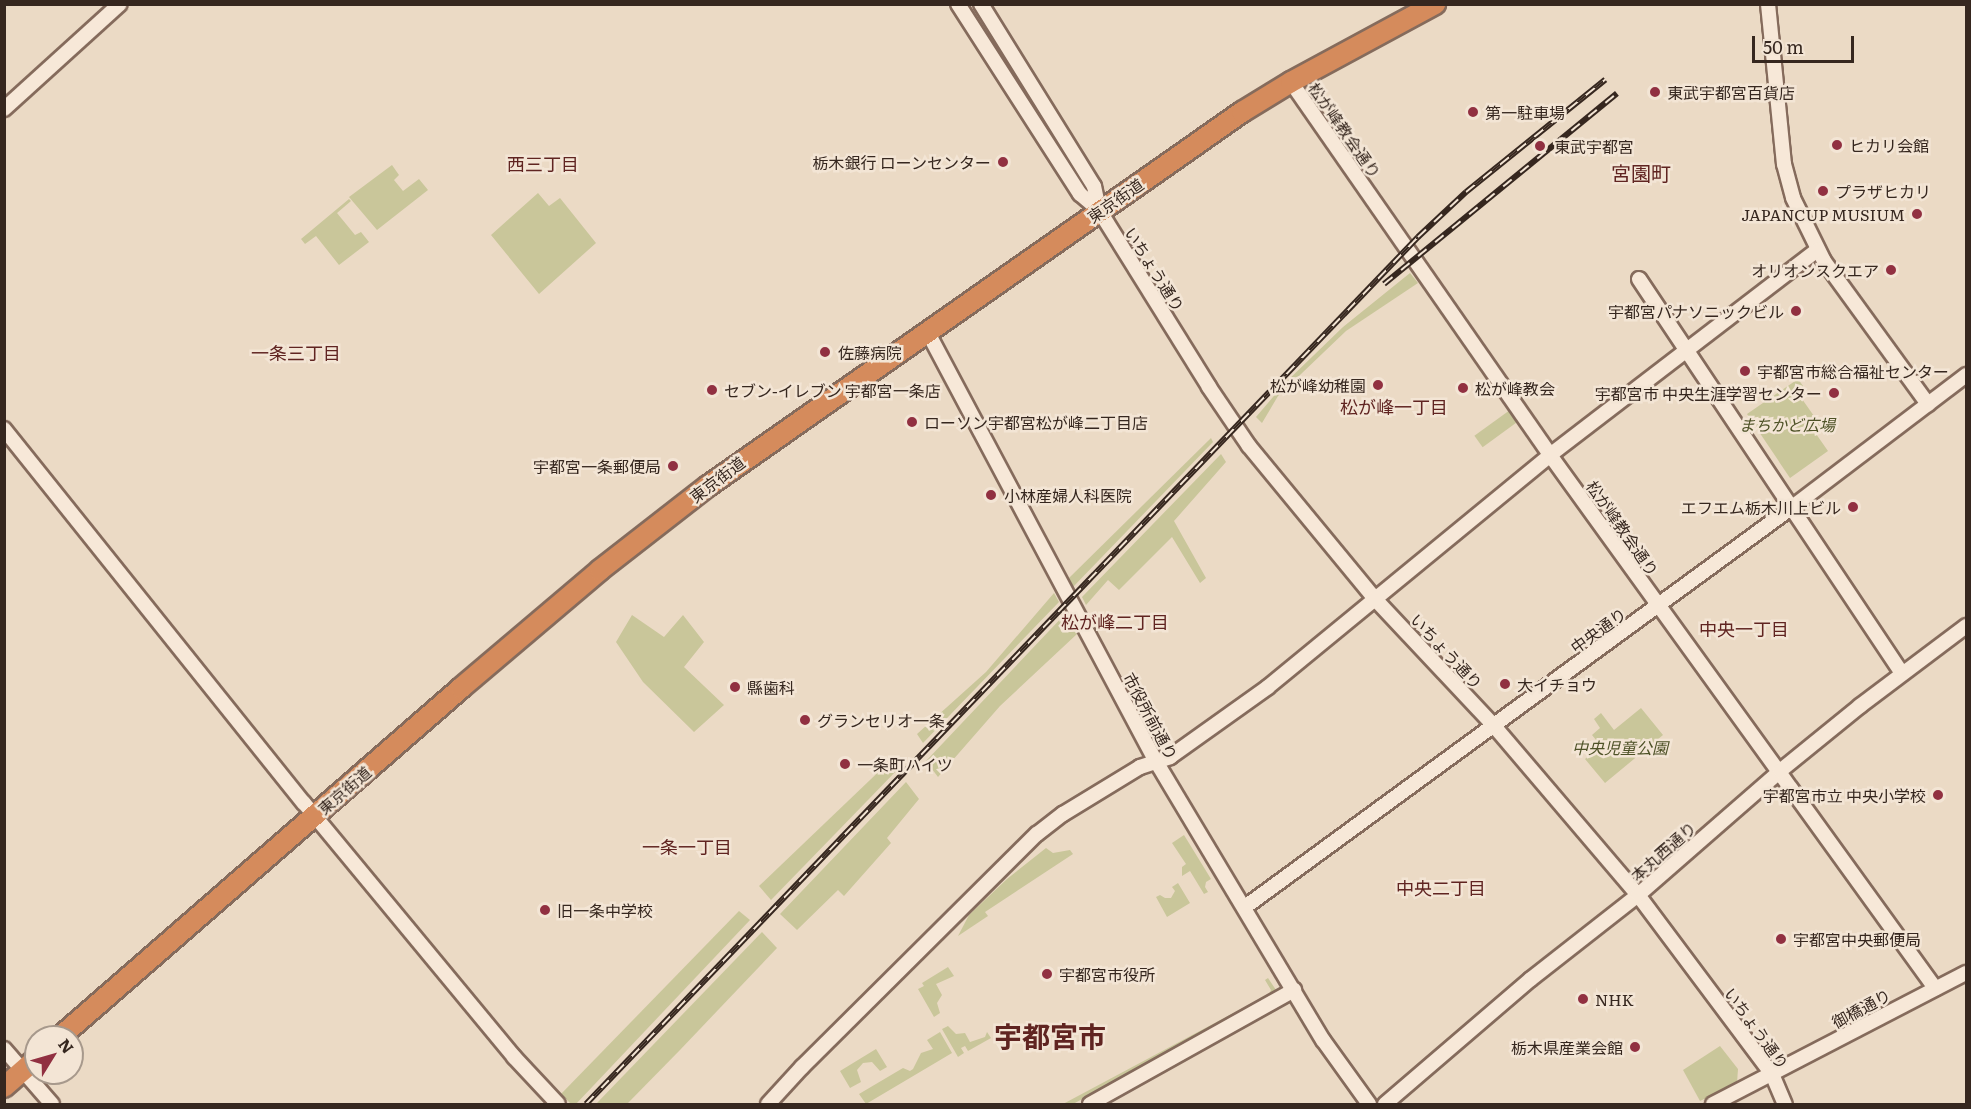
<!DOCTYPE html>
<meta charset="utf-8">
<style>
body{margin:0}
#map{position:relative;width:1971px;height:1109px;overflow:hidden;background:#ebdac5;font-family:Literata,"Noto Sans JP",serif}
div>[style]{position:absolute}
.green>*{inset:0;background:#c9c69a;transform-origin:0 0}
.roads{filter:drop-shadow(2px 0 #856b5c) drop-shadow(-2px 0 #856b5c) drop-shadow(0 2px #856b5c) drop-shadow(0 -2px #856b5c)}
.minor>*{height:14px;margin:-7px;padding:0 7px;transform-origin:7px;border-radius:7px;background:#f7e8d8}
.highway>*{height:20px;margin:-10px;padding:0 10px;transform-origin:10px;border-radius:10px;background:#d58b5c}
.rail>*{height:6px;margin-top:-3px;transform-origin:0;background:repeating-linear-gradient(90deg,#f3e5d5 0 11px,#36271f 0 22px);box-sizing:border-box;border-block:2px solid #36271f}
.dots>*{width:16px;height:16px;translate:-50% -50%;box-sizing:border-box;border:3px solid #f3e5d5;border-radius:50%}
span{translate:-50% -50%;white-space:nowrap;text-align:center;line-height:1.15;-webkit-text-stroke:5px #f3e5d5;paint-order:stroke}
.poi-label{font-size:16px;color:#36271f}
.left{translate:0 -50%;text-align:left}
.right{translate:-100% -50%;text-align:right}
.street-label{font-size:16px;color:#36271f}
.park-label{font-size:16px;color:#4e5227;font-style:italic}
.neighbourhood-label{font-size:18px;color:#602421}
.quarter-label{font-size:20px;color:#602421}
.town-label{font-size:28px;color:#602421;font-weight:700}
.frame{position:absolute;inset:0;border:6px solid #36271f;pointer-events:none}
.north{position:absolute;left:24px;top:1025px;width:60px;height:60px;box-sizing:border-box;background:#f3e5d5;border:2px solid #a7998c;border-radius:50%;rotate:53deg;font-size:16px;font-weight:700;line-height:24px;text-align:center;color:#36271f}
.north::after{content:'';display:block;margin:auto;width:21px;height:27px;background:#913041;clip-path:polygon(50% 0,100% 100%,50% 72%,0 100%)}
.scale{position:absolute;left:1752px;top:36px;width:102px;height:27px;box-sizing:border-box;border:3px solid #36271f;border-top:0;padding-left:8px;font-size:18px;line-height:21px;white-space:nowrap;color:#36271f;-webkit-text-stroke:4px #f3e5d5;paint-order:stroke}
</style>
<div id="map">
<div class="green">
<i style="clip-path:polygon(392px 165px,399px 175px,394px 180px,403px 191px,419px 179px,428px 190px,377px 230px,349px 197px)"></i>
<i style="clip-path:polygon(538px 193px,549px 206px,560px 198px,596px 243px,539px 294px,491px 235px)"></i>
<i style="clip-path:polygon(349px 199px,351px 201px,337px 213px,355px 235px,361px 232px,369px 242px,339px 265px,316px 236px,305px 244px,301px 239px)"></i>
<i style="clip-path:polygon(1410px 273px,1418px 283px,1346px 331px,1278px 396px,1262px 423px,1256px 417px,1285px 383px,1343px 327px)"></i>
<i style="clip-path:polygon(1798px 379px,1809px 394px,1802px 399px,1821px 426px,1814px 431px,1828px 451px,1790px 478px,1747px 414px)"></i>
<i style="left:1510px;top:410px;width:14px;height:44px;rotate:54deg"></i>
<i style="clip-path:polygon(1211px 438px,1213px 442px,1073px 587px,1069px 578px)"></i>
<i style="clip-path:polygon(1221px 454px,1226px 462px,1174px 521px,1206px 578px,1200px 583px,1172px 537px,1119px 590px,1108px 580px,1086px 605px,1082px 597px)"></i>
<i style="clip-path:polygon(1054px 593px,1059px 602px,923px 743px,917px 734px,986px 672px)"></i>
<i style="clip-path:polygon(1066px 613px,1077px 634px,1000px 706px,938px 777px,926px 761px)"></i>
<i style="clip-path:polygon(632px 615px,664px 637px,683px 615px,704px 642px,684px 667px,724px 705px,694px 732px,643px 682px,616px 642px)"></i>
<i style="clip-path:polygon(1641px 708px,1663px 735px,1605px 783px,1585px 759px,1601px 746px,1592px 735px,1600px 728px,1594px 719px,1601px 713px,1614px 730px)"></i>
<i style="clip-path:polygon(893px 758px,899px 768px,771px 900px,759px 886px)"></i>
<i style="clip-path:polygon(906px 782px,919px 799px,887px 838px,891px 843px,844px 896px,838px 890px,797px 930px,780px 914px)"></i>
<i style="clip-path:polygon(1184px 835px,1211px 879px,1206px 882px,1205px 887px,1208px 892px,1204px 894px,1190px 871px,1182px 876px,1182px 867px,1186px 864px,1172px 843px)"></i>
<i style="clip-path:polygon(1046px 848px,1053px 853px,1070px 850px,1073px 854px,985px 912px,988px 916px,958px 936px,969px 915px,1007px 879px)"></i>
<i style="clip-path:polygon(1178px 883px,1190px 903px,1167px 917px,1156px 897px,1160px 895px,1165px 898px,1171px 898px,1175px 891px,1172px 887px)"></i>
<i style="clip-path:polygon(739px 911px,750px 920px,576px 1104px,571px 1104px,561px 1094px)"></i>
<i style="clip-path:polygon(762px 932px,777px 948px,680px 1050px,627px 1104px,596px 1104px)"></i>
<i style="clip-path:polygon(948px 967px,954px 976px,936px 984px,942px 995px,937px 1003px,940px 1013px,934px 1017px,918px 989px,924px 986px,922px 983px)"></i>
<i style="clip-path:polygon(1268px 978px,1276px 990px,1274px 996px,1073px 1104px,1063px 1104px,1269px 994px,1271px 990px,1265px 980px)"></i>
<i style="clip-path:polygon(948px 1026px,956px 1034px,965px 1033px,970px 1042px,985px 1037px,987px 1032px,991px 1038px,968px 1051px,965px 1046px,961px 1048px,964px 1053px,958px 1057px,942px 1029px)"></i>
<i style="clip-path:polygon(940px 1032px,952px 1053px,866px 1104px,859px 1094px,903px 1068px,910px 1071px,913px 1069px,921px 1053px,933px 1049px,927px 1040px)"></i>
<i style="clip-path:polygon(1720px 1046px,1738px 1069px,1737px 1083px,1700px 1101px,1683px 1070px)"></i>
<i style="clip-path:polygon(876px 1049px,887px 1067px,880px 1071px,872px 1062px,863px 1063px,857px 1070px,861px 1082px,850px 1088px,840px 1071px)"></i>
</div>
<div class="roads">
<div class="minor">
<i style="left:958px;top:4px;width:226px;rotate:57.3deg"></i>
<i style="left:1080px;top:194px;width:25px;rotate:40deg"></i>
<i style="left:981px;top:4px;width:214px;rotate:58.2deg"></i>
<i style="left:1094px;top:186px;width:25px;rotate:78deg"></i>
<i style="left:1099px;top:210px;width:208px;rotate:58.1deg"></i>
<i style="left:1209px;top:387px;width:71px;rotate:55.9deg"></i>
<i style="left:1249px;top:446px;width:198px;rotate:50.5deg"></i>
<i style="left:1375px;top:599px;width:175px;rotate:46.8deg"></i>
<i style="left:1495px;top:727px;width:221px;rotate:49.6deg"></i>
<i style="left:1638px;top:895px;width:224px;rotate:53.2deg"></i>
<i style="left:1772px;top:1074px;width:33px;rotate:67deg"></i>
<i style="left:1768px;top:4px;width:161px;rotate:84.3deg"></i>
<i style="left:1784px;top:164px;width:35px;rotate:75deg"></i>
<i style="left:1793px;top:198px;width:70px;rotate:63.8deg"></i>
<i style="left:1824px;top:261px;width:177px;rotate:54deg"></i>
<i style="left:1291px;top:82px;width:454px;rotate:55.2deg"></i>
<i style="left:1550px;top:455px;width:658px;rotate:54.16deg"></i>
<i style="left:4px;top:109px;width:156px;rotate:-42.2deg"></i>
<i style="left:1639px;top:279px;width:474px;rotate:56.3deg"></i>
<i style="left:927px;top:331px;width:489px;rotate:62deg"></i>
<i style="left:1157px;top:763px;width:323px;rotate:59.1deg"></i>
<i style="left:1323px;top:1040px;width:79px;rotate:54.3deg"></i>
<i style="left:4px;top:429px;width:479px;rotate:51.3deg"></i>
<i style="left:304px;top:803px;width:330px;rotate:50.4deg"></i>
<i style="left:514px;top:1057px;width:64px;rotate:46.9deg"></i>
<i style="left:1245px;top:907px;width:676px;rotate:-36.16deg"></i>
<i style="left:1791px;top:508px;width:220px;rotate:-37.2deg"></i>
<i style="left:4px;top:1049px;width:73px;rotate:48.9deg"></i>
<i style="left:768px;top:1104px;width:50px;rotate:-47.4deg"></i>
<i style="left:802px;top:1067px;width:331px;rotate:-44.8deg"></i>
<i style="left:1037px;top:834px;width:33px;rotate:-38deg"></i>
<i style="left:1063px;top:814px;width:90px;rotate:-31.4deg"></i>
<i style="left:1140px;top:767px;width:32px;rotate:-18deg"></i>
<i style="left:1170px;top:757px;width:120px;rotate:-35.5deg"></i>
<i style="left:1268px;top:687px;width:365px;rotate:-39.4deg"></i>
<i style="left:1550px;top:455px;width:337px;rotate:-37.5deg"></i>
<i style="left:1090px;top:1104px;width:234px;rotate:-29.2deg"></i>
<i style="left:1385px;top:1104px;width:192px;rotate:-40.6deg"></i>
<i style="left:1531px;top:979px;width:136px;rotate:-38.1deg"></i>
<i style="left:1638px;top:895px;width:189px;rotate:-41.1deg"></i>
<i style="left:1780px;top:771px;width:103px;rotate:-39.1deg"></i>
<i style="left:1860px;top:706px;width:133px;rotate:-37deg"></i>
<i style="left:1713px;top:1104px;width:285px;rotate:-27.4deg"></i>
</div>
<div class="highway">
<i style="left:60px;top:1037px;width:532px;rotate:-41.03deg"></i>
<i style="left:461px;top:688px;width:182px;rotate:-40.3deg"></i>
<i style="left:600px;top:570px;width:137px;rotate:-37.9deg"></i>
<i style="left:708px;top:486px;width:652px;rotate:-35.01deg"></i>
<i style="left:1242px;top:112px;width:57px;rotate:-31.5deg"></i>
<i style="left:1291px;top:82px;width:164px;rotate:-28.4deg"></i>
<i style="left:4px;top:1087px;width:43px;rotate:-41.2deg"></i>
</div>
</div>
<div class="rail">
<i style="left:1384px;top:284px;width:301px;rotate:-39.3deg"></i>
<i style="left:586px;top:1104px;width:1202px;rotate:-46.18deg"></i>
<i style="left:1418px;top:237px;width:66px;rotate:-43.2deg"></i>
<i style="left:1466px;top:192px;width:179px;rotate:-38.9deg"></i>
</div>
<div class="dots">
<i style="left:1655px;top:92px;background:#913041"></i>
<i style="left:1473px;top:112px;background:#913041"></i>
<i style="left:1837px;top:145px;background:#913041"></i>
<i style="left:1540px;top:146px;background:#913041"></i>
<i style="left:1003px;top:162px;background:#913041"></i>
<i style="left:1823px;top:191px;background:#913041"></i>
<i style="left:1917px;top:214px;background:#913041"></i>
<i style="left:1891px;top:270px;background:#913041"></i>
<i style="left:1796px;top:311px;background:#913041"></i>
<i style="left:825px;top:352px;background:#913041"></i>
<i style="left:1745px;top:371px;background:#913041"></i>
<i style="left:1378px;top:385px;background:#913041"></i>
<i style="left:1463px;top:388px;background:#913041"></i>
<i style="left:712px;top:390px;background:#913041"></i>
<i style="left:1834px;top:393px;background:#913041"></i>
<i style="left:912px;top:422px;background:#913041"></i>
<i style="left:673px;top:466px;background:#913041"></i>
<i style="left:991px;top:495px;background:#913041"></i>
<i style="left:1853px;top:507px;background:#913041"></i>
<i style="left:1505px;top:684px;background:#913041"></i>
<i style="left:735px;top:687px;background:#913041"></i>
<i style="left:805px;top:720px;background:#913041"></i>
<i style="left:845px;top:764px;background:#913041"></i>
<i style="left:1938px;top:795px;background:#913041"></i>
<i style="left:545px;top:910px;background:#913041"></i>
<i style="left:1781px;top:939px;background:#913041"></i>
<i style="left:1047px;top:974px;background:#913041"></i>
<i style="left:1583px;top:999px;background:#913041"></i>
<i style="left:1635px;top:1047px;background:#913041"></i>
</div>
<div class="poi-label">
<span class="left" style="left:1667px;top:92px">東武宇都宮百貨店</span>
<span class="left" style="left:1485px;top:112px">第一駐車場</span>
<span class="left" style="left:1849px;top:145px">ヒカリ会館</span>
<span class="left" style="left:1554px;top:146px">東武宇都宮</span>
<span class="right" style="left:991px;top:162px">栃木銀行 ローンセンター</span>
<span class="left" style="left:1835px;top:191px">プラザヒカリ</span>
<span class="right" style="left:1905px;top:214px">JAPANCUP MUSIUM</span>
<span class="right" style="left:1879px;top:270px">オリオンスクエア</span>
<span class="right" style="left:1784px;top:311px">宇都宮パナソニックビル</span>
<span class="left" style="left:838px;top:352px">佐藤病院</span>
<span class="left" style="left:1757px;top:371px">宇都宮市総合福祉センター</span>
<span class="right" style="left:1366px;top:385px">松が峰幼稚園</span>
<span class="left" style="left:1475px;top:388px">松が峰教会</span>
<span class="left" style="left:724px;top:390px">セブン-イレブン 宇都宮一条店</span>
<span class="right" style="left:1822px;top:393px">宇都宮市 中央生涯学習センター</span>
<span class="left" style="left:924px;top:422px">ローソン宇都宮松が峰二丁目店</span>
<span class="right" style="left:661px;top:466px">宇都宮一条郵便局</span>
<span class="left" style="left:1004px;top:495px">小林産婦人科医院</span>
<span class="right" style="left:1841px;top:507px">エフエム栃木川上ビル</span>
<span class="left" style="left:1517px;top:684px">大イチョウ</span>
<span class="left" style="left:747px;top:687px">縣歯科</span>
<span class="left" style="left:817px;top:720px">グランセリオ一条</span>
<span class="left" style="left:857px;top:764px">一条町ハイツ</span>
<span class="right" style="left:1926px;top:795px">宇都宮市立 中央小学校</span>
<span class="left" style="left:557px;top:910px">旧一条中学校</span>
<span class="left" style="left:1793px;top:939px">宇都宮中央郵便局</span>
<span class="left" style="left:1059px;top:974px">宇都宮市役所</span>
<span class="left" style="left:1595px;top:999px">NHK</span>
<span class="right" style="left:1623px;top:1047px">栃木県産業会館</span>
</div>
<div class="street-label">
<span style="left:1345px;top:130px;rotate:55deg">松が峰教会通り</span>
<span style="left:1115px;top:200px;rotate:-35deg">東京街道</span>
<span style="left:1155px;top:269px;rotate:58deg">いちょう通り</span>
<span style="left:717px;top:479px;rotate:-37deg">東京街道</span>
<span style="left:1623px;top:528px;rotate:55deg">松が峰教会通り</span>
<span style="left:1598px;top:630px;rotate:-36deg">中央通り</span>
<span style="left:1447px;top:651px;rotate:47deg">いちょう通り</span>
<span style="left:1151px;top:716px;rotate:62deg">市役所前通り</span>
<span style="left:344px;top:790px;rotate:-41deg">東京街道</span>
<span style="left:1663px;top:851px;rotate:-41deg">本丸西通り</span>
<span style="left:1861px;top:1008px;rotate:-28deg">御橋通り</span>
<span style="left:1757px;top:1028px;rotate:54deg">いちょう通り</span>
</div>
<div class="park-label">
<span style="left:1787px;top:424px">まちかど広場</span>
<span style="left:1620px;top:747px">中央児童公園</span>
</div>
<div class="neighbourhood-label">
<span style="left:543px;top:164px">西三丁目</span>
<span style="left:296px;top:353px">一条三丁目</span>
<span style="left:1394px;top:407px">松が峰一丁目</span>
<span style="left:1115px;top:622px">松が峰二丁目</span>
<span style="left:1744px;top:629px">中央一丁目</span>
<span style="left:687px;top:847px">一条一丁目</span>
<span style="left:1441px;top:888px">中央二丁目</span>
</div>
<div class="quarter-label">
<span style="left:1641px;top:172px">宮園町</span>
</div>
<div class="town-label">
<span style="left:1050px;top:1035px">宇都宮市</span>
</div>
<div class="frame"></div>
<div class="north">N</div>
<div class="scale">50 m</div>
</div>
